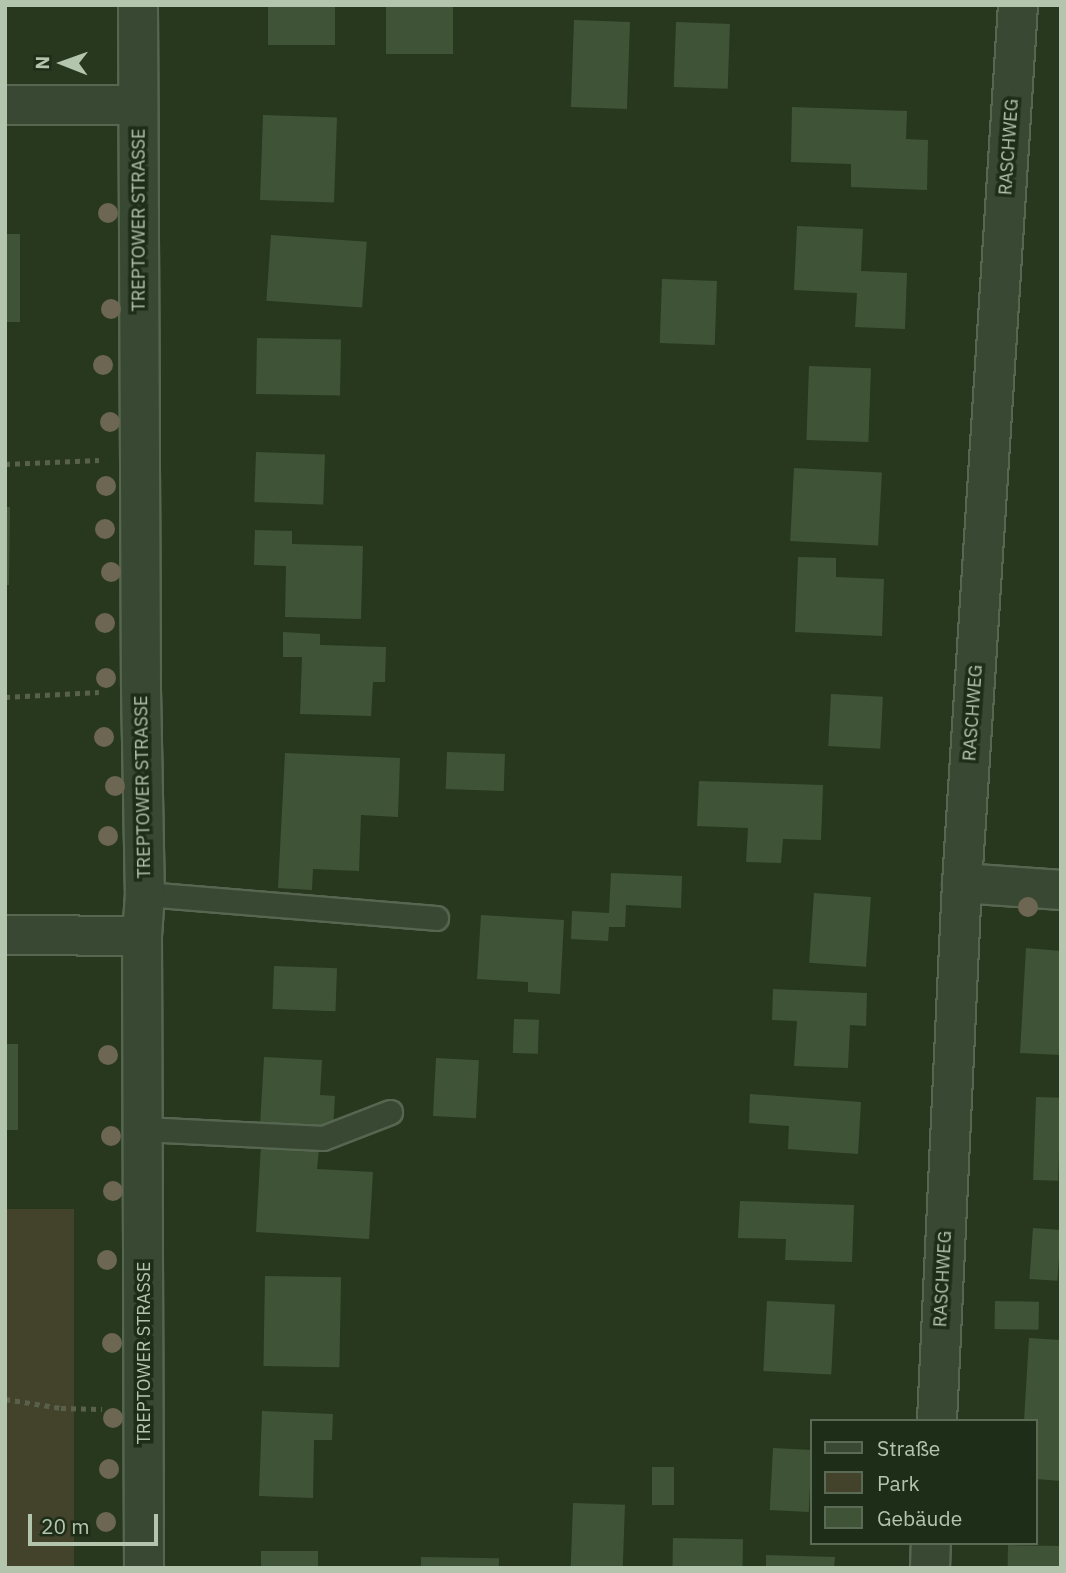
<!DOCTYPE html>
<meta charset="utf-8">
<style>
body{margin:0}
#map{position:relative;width:1066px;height:1573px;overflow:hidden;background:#27381f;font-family:"IBM Plex Sans",sans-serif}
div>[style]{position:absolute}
.green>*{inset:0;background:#43432c;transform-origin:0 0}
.building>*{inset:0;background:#3f5436;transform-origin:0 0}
.path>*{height:4.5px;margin-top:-2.25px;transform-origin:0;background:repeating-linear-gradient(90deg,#5a614a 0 5px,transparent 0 10px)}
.roads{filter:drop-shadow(2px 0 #566650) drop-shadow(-2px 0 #566650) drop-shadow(0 2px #566650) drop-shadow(0 -2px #566650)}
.service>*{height:23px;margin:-11.5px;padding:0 11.5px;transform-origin:11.5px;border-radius:11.5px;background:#394833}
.minor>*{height:38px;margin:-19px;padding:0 19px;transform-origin:19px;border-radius:19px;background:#394833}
.trees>*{width:20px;height:20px;margin:-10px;border-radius:50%;background:#6d6652}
span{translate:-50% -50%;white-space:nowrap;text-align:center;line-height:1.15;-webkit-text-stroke:7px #1e2d18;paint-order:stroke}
.street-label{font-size:18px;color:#b3c5ad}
.frame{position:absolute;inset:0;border:7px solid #b3c5ad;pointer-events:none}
.legend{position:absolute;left:810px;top:1419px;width:228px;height:126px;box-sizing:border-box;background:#1e2d18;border:2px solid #5a6a54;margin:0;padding:9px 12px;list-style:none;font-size:21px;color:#b3c5ad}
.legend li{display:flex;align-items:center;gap:14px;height:35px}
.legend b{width:35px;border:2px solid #5a6a54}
.north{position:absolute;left:28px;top:28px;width:70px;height:70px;-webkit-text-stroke:5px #1e2d18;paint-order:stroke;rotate:271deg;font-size:19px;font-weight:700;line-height:28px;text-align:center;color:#b3c5ad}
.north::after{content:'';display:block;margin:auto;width:24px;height:32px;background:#b3c5ad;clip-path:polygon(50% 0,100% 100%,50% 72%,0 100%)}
.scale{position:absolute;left:28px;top:1514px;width:130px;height:32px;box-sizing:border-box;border:4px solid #b3c5ad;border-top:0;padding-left:9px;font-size:21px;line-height:24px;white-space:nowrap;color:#b3c5ad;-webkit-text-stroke:5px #1e2d18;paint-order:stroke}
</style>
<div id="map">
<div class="green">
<i style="left:74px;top:1209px;width:359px;height:69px;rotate:90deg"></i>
</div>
<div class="building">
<i style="left:268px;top:5px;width:67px;height:40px"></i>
<i style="left:386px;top:5px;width:67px;height:49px"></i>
<i style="left:574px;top:20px;width:56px;height:87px;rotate:2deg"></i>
<i style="left:676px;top:22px;width:54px;height:65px;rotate:2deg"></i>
<i style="clip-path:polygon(792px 107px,907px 111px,906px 139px,928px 140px,927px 190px,851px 187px,851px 164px,791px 162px)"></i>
<i style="left:263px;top:115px;width:74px;height:85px;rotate:2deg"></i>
<i style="clip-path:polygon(797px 226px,863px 229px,861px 271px,907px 273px,905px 329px,855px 327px,857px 293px,794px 290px)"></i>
<i style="left:5px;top:234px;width:15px;height:88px"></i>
<i style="left:271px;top:235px;width:96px;height:66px;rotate:4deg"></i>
<i style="left:662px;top:279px;width:55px;height:64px;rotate:2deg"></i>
<i style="left:257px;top:338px;width:84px;height:56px;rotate:1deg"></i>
<i style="left:809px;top:366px;width:62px;height:74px;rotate:2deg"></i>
<i style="left:256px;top:452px;width:69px;height:50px;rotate:2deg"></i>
<i style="left:794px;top:468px;width:88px;height:73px;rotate:3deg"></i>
<i style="clip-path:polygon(5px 507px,10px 507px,9px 585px,5px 585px)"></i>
<i style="clip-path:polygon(255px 530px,292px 531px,292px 544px,363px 546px,361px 619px,285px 617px,286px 566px,254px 565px)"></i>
<i style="clip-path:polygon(798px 557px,836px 558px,836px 577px,884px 579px,882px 636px,795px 632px)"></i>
<i style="clip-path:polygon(283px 632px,320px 634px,320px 645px,386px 647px,385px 682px,373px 682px,371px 716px,300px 714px,302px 657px,283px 657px)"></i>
<i style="left:831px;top:694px;width:52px;height:52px;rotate:3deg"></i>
<i style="left:447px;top:752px;width:58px;height:37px;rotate:2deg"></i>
<i style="clip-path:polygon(285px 753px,400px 758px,398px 817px,361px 815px,359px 871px,313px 869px,312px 890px,278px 888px)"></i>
<i style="clip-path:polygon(699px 781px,823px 785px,821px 840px,783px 839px,781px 863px,746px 862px,748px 828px,697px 826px)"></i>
<i style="clip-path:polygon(611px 873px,682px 876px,681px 908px,626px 905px,625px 927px,609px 927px,608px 941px,571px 939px,572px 911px,609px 913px)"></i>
<i style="left:814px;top:893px;width:57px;height:70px;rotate:4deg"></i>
<i style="clip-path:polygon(481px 915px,564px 920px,560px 994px,528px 992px,528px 982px,477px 979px)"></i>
<i style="clip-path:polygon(1026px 948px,1061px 951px,1061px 1055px,1020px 1053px)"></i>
<i style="left:274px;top:966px;width:63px;height:43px;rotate:2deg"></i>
<i style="clip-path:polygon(773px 989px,867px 993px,866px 1026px,850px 1025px,848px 1068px,794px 1066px,797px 1021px,772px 1020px)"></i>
<i style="left:514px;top:1019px;width:25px;height:34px;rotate:2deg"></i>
<i style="left:5px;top:1044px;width:13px;height:86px"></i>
<i style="clip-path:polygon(264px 1057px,322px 1060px,320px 1095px,335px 1096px,333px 1130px,260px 1126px)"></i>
<i style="left:436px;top:1058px;width:43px;height:58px;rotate:3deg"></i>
<i style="clip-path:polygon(750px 1094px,861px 1102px,858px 1154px,788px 1149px,789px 1126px,749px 1123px)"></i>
<i style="left:1036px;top:1097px;width:25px;height:83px;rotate:2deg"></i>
<i style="clip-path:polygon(261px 1145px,319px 1149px,317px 1169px,373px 1172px,369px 1239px,256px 1232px)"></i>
<i style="clip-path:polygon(740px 1201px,854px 1205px,852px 1262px,785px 1260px,786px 1239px,738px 1238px)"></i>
<i style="left:1033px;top:1228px;width:28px;height:51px;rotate:4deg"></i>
<i style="left:265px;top:1276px;width:76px;height:90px;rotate:1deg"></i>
<i style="left:767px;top:1301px;width:68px;height:70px;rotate:3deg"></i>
<i style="left:995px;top:1301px;width:44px;height:28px;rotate:1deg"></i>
<i style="clip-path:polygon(1029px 1338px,1061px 1340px,1061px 1481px,1036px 1479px,1036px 1421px,1024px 1421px)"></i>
<i style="clip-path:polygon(262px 1411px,333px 1414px,332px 1440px,314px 1440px,313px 1498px,259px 1496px)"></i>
<i style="left:773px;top:1448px;width:39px;height:62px;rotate:3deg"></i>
<i style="left:652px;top:1467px;width:22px;height:38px"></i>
<i style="left:573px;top:1503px;width:52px;height:65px;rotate:2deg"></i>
<i style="left:673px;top:1538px;width:70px;height:30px;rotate:1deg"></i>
<i style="left:1008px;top:1545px;width:53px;height:23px;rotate:1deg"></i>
<i style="left:261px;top:1551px;width:57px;height:17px"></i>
<i style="clip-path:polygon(766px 1555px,835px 1557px,834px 1568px,766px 1568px)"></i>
<i style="left:421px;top:1557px;width:78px;height:11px;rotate:1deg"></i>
</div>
<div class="path">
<i style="left:5px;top:464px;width:94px;rotate:-2.4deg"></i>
<i style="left:5px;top:697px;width:94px;rotate:-3deg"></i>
<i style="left:5px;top:1399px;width:57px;rotate:9.1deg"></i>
<i style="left:61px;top:1408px;width:41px;rotate:1.4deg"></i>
</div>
<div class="roads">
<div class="service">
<i style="left:145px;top:894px;width:292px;rotate:4.7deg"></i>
<i style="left:143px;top:1129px;width:180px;rotate:2.9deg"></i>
<i style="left:323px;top:1138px;width:72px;rotate:-21.2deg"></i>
</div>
<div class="minor">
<i style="left:138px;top:5px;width:685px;rotate:89.75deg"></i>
<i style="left:141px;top:690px;width:204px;rotate:88.9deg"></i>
<i style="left:145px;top:894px;width:42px;rotate:94.1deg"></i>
<i style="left:142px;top:936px;width:632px;rotate:89.82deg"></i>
<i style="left:5px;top:105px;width:133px"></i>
<i style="left:962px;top:883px;width:99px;rotate:4deg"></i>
<i style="left:5px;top:935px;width:137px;rotate:0.4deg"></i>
<i style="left:937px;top:1421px;width:539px;rotate:-87.34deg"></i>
<i style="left:962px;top:883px;width:880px;rotate:-86.35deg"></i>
<i style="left:930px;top:1568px;width:25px;rotate:-88deg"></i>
</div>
</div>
<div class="trees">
<i style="left:108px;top:213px"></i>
<i style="left:111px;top:309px"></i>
<i style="left:103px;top:365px"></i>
<i style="left:110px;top:422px"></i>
<i style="left:106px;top:486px"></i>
<i style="left:105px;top:529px"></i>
<i style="left:111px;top:572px"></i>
<i style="left:105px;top:623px"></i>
<i style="left:106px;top:678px"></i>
<i style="left:104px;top:737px"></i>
<i style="left:115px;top:786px"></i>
<i style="left:108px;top:836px"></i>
<i style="left:1028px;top:907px"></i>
<i style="left:108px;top:1055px"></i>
<i style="left:111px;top:1136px"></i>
<i style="left:113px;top:1191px"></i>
<i style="left:107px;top:1260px"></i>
<i style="left:112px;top:1343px"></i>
<i style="left:113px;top:1418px"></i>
<i style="left:109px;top:1469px"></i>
<i style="left:106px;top:1522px"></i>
</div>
<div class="street-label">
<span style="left:1009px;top:147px;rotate:-86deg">RASCHWEG</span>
<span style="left:139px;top:220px;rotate:-90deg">TREPTOWER STRASSE</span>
<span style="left:973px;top:713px;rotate:-86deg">RASCHWEG</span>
<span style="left:143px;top:787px;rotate:-91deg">TREPTOWER STRASSE</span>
<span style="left:943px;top:1279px;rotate:-87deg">RASCHWEG</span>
<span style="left:144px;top:1353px;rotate:-90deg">TREPTOWER STRASSE</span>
</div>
<div class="frame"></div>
<ul class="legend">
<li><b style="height:9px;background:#394833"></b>Straße</li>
<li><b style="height:19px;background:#43432c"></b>Park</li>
<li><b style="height:19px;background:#3f5436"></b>Gebäude</li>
</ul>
<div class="north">N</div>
<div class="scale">20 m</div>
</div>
